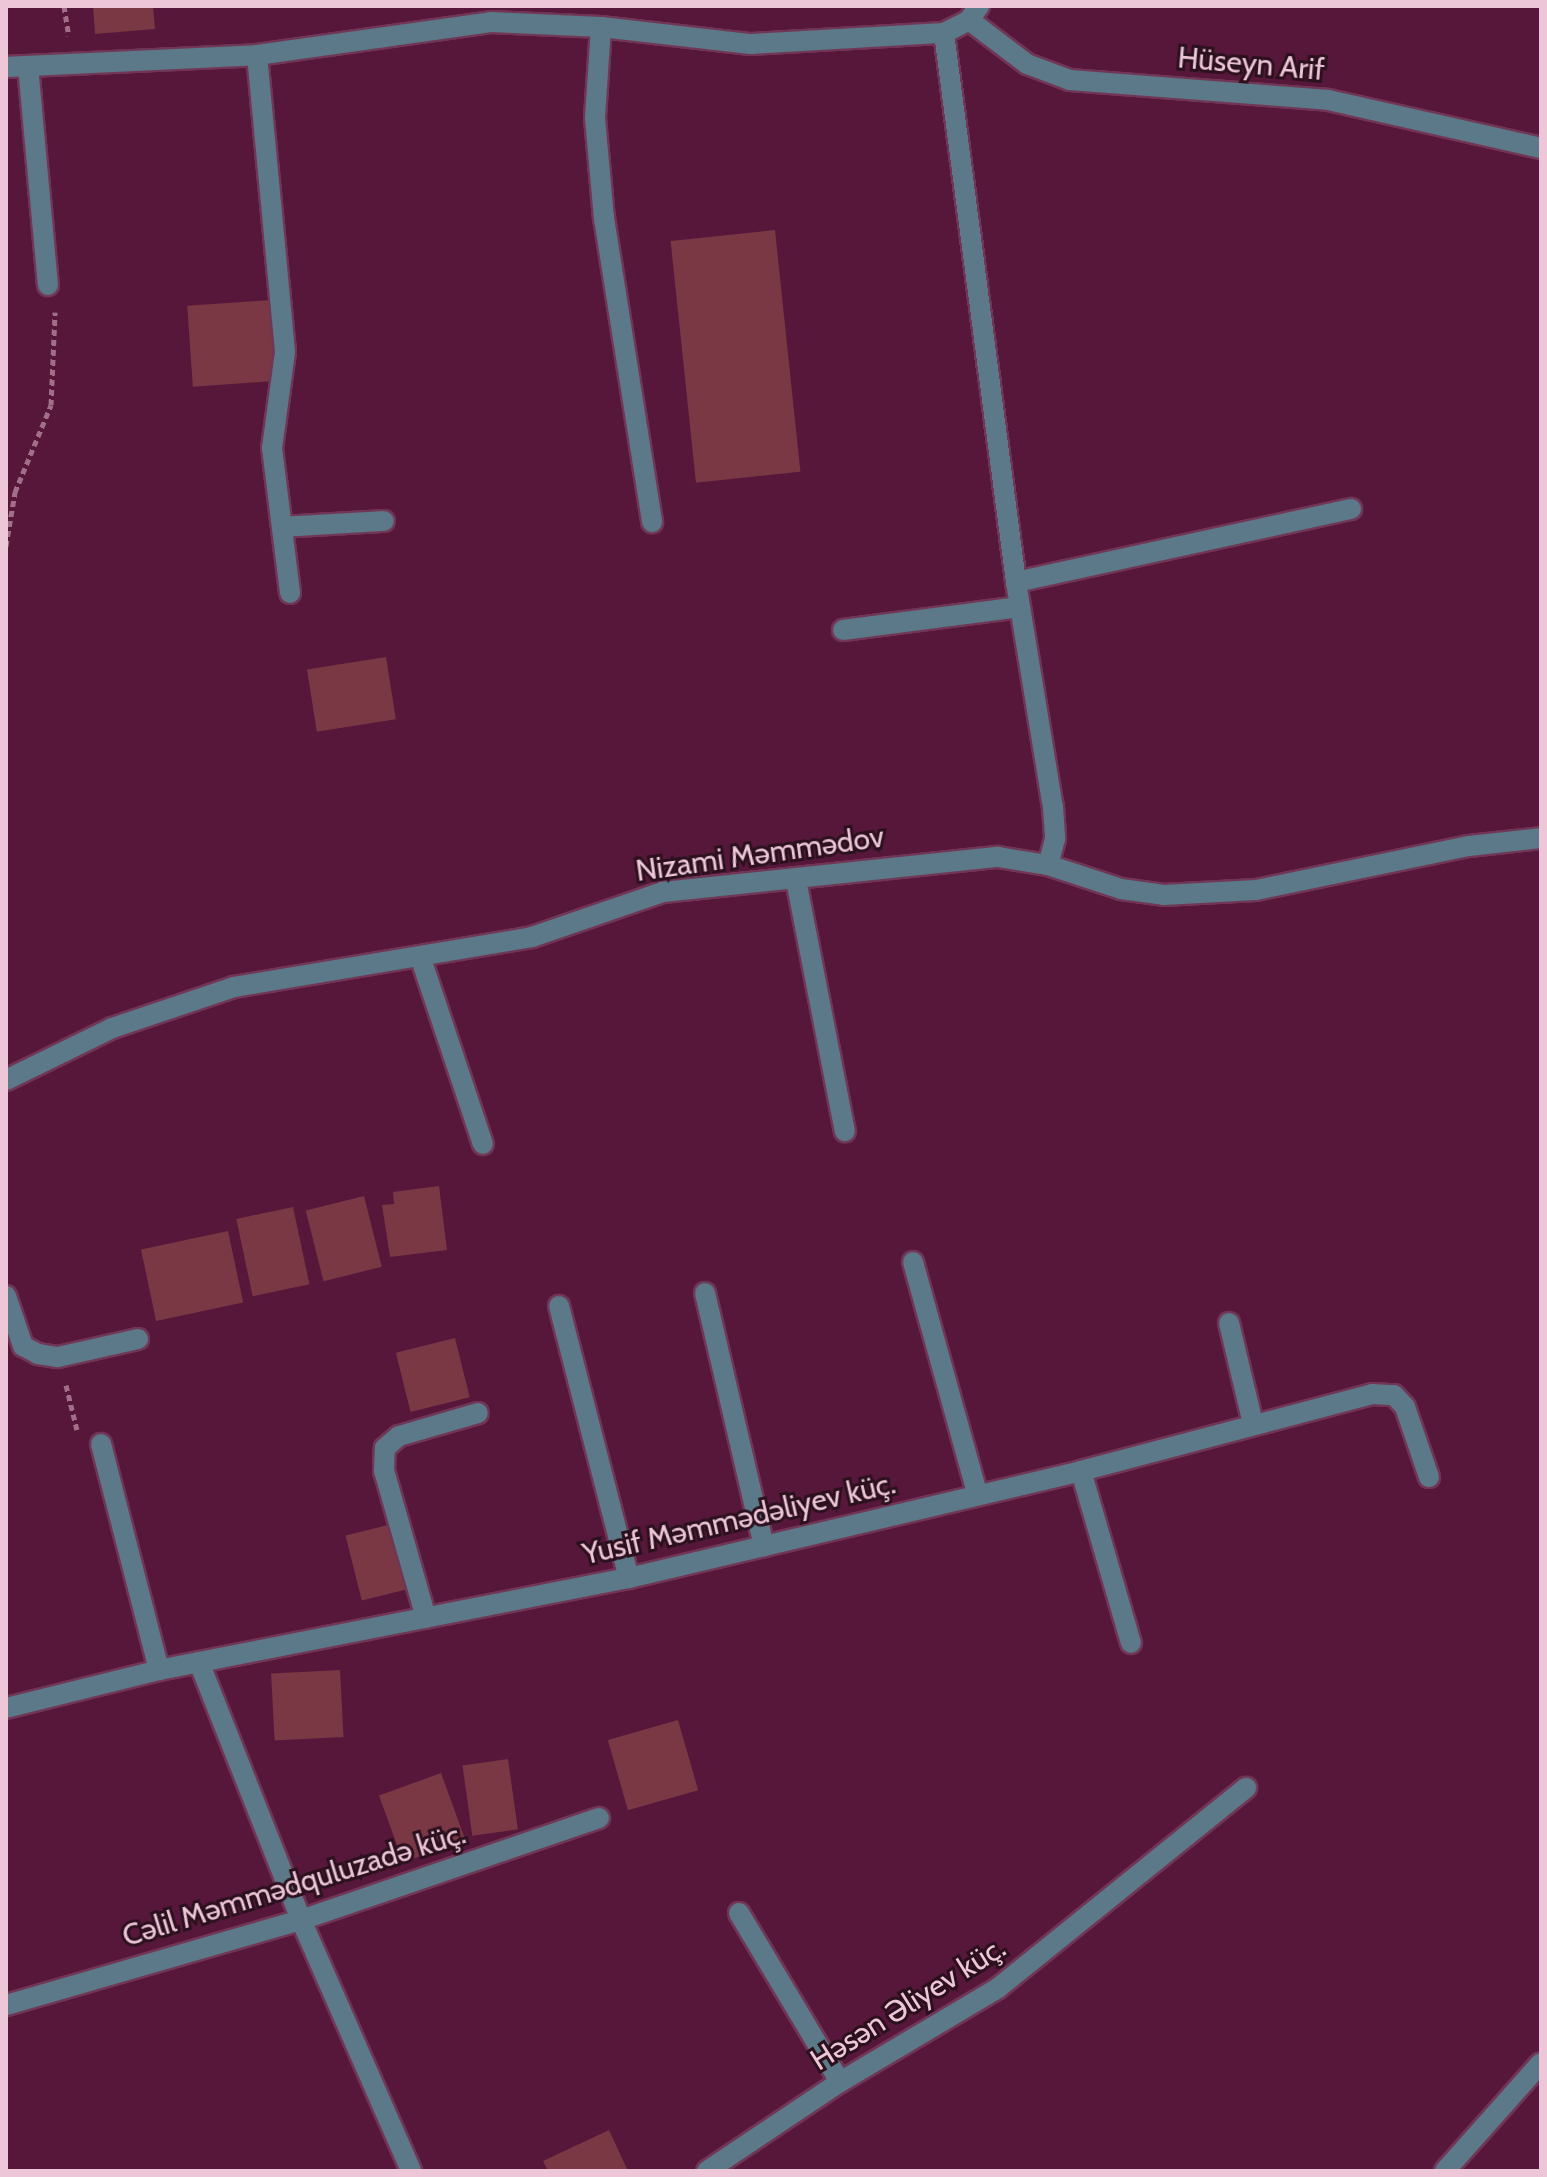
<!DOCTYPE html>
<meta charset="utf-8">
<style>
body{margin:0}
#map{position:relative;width:1547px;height:2177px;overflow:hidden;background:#56173a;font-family:Cabin,sans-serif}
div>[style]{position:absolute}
.building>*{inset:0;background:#7a3744;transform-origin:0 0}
.path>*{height:5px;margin-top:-2.5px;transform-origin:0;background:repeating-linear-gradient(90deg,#a26f89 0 6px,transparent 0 10px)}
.roads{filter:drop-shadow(2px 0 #713656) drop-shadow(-2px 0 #713656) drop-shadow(0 2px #713656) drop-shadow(0 -2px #713656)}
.minor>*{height:20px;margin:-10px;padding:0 10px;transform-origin:10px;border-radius:10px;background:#5b7988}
span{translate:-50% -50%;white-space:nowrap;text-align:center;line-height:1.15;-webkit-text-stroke:6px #2b101e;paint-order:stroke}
.street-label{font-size:30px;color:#edc6d7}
.frame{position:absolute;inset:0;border:8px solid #edc6d7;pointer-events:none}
</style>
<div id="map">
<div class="building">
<i style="clip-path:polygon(93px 6px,153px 6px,155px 29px,95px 34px)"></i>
<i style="left:775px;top:230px;width:243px;height:105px;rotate:84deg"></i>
<i style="left:271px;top:300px;width:81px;height:84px;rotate:86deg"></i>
<i style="left:386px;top:657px;width:63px;height:80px;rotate:81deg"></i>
<i style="clip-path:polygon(439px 1186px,447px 1250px,390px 1257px,382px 1205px,394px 1204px,393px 1192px)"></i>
<i style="left:364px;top:1196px;width:73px;height:60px;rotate:76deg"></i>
<i style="left:293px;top:1207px;width:79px;height:58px;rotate:78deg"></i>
<i style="left:228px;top:1231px;width:73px;height:89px;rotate:78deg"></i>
<i style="left:455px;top:1338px;width:61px;height:61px;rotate:76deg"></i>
<i style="left:396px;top:1523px;width:67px;height:52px;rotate:76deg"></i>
<i style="left:340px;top:1670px;width:67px;height:69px;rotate:87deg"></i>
<i style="left:678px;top:1720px;width:73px;height:73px;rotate:74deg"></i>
<i style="left:508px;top:1759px;width:71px;height:46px;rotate:82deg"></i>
<i style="left:441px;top:1773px;width:71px;height:66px;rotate:70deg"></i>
<i style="clip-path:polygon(609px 2130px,628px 2171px,548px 2171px,543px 2161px)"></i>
</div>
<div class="path">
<i style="left:64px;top:6px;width:30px;rotate:81deg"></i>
<i style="left:6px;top:546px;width:55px;rotate:-80.5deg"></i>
<i style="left:15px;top:492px;width:94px;rotate:-67.5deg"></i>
<i style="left:51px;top:405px;width:93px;rotate:-87.5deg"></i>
<i style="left:66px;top:1385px;width:46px;rotate:76.3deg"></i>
</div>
<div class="roads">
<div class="minor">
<i style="left:969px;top:20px;width:73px;rotate:37.2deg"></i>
<i style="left:1027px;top:64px;width:46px;rotate:20.4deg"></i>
<i style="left:1070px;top:80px;width:259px;rotate:4.4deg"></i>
<i style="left:1328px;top:100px;width:218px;rotate:12.7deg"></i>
<i style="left:601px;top:27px;width:91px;rotate:93.8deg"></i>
<i style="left:595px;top:118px;width:100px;rotate:84.9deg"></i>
<i style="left:604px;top:218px;width:308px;rotate:81deg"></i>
<i style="left:944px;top:33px;width:554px;rotate:82.53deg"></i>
<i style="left:1016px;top:582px;width:228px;rotate:80.7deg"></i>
<i style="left:1053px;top:807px;width:32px;rotate:86deg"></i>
<i style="left:1055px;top:839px;width:27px;rotate:105deg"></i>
<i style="left:257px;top:55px;width:298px;rotate:84.6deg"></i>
<i style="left:285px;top:352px;width:97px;rotate:97.7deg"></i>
<i style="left:272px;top:448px;width:146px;rotate:82.9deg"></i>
<i style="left:28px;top:66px;width:220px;rotate:84.8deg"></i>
<i style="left:6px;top:67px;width:251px;rotate:-2.7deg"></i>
<i style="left:257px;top:55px;width:236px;rotate:-8deg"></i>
<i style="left:491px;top:22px;width:110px;rotate:2.6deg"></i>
<i style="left:601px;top:27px;width:151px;rotate:6.5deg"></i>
<i style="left:751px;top:44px;width:193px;rotate:-3.3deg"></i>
<i style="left:944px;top:33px;width:28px;rotate:-27deg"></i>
<i style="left:969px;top:20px;width:17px;rotate:-54deg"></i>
<i style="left:282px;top:527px;width:102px;rotate:-3.4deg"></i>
<i style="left:1016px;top:582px;width:343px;rotate:-12.3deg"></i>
<i style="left:843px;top:630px;width:178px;rotate:-7.4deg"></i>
<i style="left:796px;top:880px;width:256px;rotate:79deg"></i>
<i style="left:421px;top:959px;width:195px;rotate:71.5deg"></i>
<i style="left:6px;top:1080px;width:118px;rotate:-26.1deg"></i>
<i style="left:112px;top:1028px;width:129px;rotate:-18.6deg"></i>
<i style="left:234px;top:987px;width:302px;rotate:-9.5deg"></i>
<i style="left:532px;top:937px;width:139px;rotate:-19deg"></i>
<i style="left:663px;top:892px;width:337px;rotate:-6deg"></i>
<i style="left:998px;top:857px;width:51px;rotate:9.1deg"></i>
<i style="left:1048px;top:865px;width:77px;rotate:18.2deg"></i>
<i style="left:1121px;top:889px;width:43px;rotate:7.9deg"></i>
<i style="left:1164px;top:895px;width:92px;rotate:-3.1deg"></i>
<i style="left:1256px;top:890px;width:217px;rotate:-11.7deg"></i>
<i style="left:1469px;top:846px;width:72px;rotate:-6.3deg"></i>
<i style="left:913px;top:1262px;width:240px;rotate:74.5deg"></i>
<i style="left:705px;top:1293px;width:260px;rotate:76.9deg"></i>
<i style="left:6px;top:1296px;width:53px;rotate:71.2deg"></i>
<i style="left:23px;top:1346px;width:17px;rotate:28deg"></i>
<i style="left:38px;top:1354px;width:20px;rotate:9deg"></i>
<i style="left:58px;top:1357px;width:82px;rotate:-12.7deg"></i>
<i style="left:559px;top:1306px;width:281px;rotate:75.6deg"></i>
<i style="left:1229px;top:1323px;width:104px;rotate:76.6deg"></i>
<i style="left:101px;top:1444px;width:233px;rotate:75.6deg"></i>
<i style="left:1081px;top:1471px;width:179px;rotate:73.8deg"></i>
<i style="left:426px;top:1618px;width:153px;rotate:-105.9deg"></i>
<i style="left:384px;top:1471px;width:23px;rotate:-88deg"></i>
<i style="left:385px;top:1448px;width:18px;rotate:-41deg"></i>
<i style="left:399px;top:1436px;width:82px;rotate:-16.2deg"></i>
<i style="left:199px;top:1662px;width:277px;rotate:68.4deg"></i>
<i style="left:301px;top:1920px;width:274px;rotate:66.3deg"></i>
<i style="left:6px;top:1708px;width:158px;rotate:-13.9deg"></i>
<i style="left:159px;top:1670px;width:479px;rotate:-11.1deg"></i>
<i style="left:629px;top:1578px;width:464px;rotate:-13.3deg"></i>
<i style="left:1081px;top:1471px;width:301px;rotate:-14.8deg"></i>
<i style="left:1372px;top:1394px;width:22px;rotate:3deg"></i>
<i style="left:1394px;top:1395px;width:16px;rotate:47deg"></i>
<i style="left:1405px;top:1407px;width:74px;rotate:71.1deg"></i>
<i style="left:739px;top:1913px;width:197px;rotate:59.1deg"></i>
<i style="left:6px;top:2005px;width:307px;rotate:-16.1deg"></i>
<i style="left:301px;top:1920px;width:315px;rotate:-18.9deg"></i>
<i style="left:707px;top:2171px;width:160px;rotate:-33.8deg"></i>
<i style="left:840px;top:2082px;width:184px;rotate:-30.7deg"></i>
<i style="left:998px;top:1988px;width:319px;rotate:-38.9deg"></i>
<i style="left:1445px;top:2171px;width:144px;rotate:-48.4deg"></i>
</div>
</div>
<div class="street-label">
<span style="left:1251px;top:64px;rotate:5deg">Hüseyn Arif</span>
<span style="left:760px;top:854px;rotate:-8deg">Nizami Məmmədov</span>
<span style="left:739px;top:1519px;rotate:-13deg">Yusif Məmmədəliyev küç.</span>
<span style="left:294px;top:1885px;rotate:-17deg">Cəlil Məmmədquluzadə küç.</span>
<span style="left:908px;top:2004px;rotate:-32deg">Həsən Əliyev küç.</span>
</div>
<div class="frame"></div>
</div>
